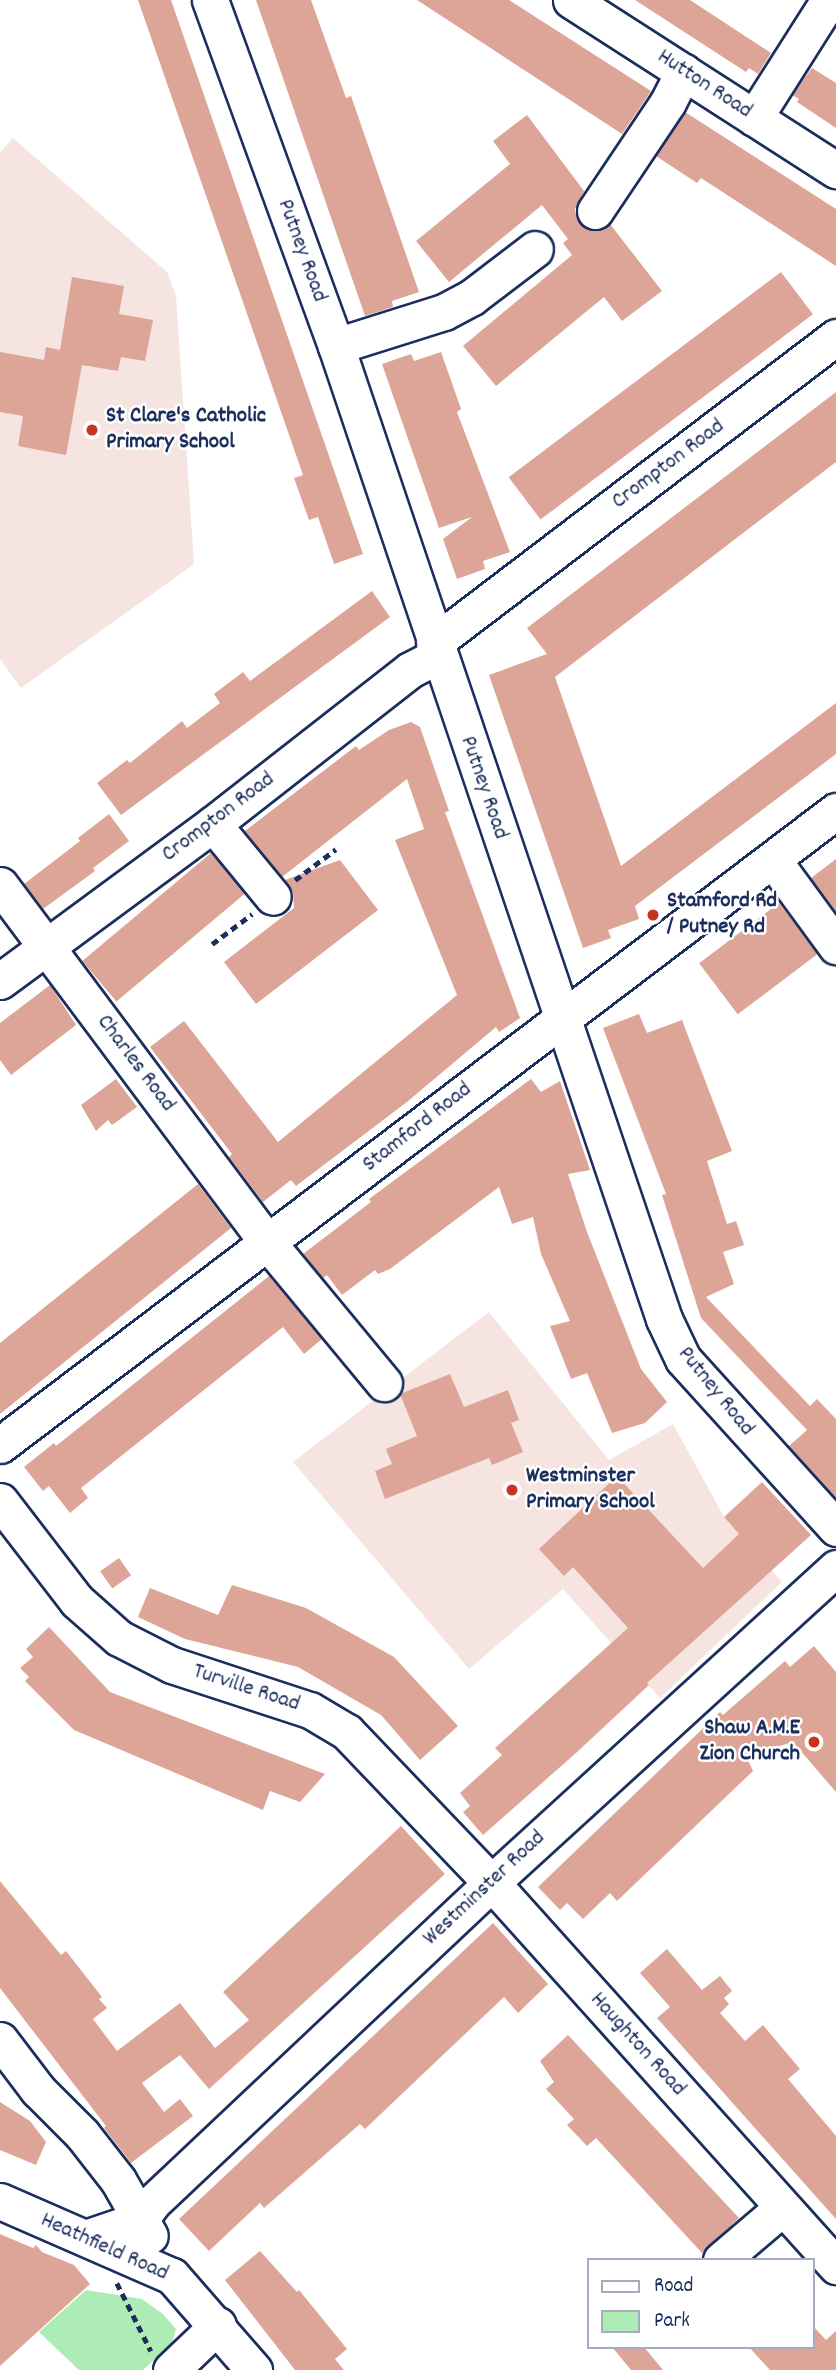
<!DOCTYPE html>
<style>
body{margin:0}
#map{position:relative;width:836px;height:2370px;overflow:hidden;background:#fff;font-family:Dekko,sans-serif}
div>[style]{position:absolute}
.built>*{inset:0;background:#f5e4e0}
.green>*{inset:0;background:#adedb5}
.building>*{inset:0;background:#dda597;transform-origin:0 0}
.path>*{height:4.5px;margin-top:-2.25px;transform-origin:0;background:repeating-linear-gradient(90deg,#1b2f5e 0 7px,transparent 0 12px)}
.roads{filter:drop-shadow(2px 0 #1b2f5e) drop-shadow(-2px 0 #1b2f5e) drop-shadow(0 2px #1b2f5e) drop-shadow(0 -2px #1b2f5e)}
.minor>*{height:35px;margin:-17.5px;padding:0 17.5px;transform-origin:17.5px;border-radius:17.5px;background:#fff}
.dots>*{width:19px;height:19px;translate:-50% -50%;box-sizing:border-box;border:4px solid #fff;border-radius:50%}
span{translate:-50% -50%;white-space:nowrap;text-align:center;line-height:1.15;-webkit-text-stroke:5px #fff;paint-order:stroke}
.street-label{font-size:23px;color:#1b2f5e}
.poi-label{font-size:23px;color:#1b2f5e;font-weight:700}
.left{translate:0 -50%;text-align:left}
.right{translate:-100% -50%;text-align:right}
.legend{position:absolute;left:587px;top:2258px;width:228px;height:91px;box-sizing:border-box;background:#fff;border:2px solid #a4acbf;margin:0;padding:9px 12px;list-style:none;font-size:21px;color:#1b2f5e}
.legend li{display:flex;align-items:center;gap:14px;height:35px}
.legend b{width:35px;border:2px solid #a4acbf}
</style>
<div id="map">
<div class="built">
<i style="clip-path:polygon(13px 138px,167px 272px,176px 296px,194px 564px,21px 688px,0 659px,0 152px)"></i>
<i style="clip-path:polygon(489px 1312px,609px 1460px,673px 1424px,724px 1517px,782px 1582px,660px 1698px,563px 1589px,469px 1669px,293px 1462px)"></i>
</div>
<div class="green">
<i style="clip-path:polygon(86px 2290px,142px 2299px,163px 2314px,176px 2329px,172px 2343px,143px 2370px,79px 2370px,39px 2332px)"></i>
</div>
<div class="building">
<i style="clip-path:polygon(138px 0,171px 0,363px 554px,334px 564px,318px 517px,309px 520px,294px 478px,303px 475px)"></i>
<i style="clip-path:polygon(256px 0,311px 0,346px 98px,351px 96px,419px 292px,392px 301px,393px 307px,365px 316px)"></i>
<i style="clip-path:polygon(417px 0,509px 0,651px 91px,622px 134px)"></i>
<i style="clip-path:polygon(635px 0,690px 0,771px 53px,758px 74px,749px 68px,746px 72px)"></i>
<i style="clip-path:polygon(812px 68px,836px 83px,836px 128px,797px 102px,799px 99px,792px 95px)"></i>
<i style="clip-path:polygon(685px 112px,836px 209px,836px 266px,701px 178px,697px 183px,656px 156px)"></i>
<i style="clip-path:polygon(527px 115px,584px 191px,575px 209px,577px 220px,593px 231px,610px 224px,662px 291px,622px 321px,604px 297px,496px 386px,463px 346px,572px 255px,563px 243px,568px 239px,542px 205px,449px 282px,416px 241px,510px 164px,493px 141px)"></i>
<i style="left:781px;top:272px;width:53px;height:341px;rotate:53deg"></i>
<i style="clip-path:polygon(72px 277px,124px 286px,119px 314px,153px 320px,145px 361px,121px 357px,118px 371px,82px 365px,66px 455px,18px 446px,23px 416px,0 412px,0 352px,44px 360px,46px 347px,60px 350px)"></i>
<i style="clip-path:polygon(441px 352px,461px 409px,457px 412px,510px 552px,483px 561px,485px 569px,457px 579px,443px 539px,472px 517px,439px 528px,382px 364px,411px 354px,414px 361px)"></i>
<i style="clip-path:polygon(836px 392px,836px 462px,555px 677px,621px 866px,836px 703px,836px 754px,635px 906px,639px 919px,608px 930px,611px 938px,583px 948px,489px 675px,547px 654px,527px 628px)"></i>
<i style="clip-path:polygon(372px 591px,390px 617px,121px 815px,97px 783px,127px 760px,130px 763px,182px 721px,187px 728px,220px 703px,214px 694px,243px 672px,250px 681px)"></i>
<i style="clip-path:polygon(411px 722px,420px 727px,449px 811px,445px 812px,520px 1018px,499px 1032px,496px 1027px,407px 1102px,296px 1186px,291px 1180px,263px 1202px,229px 1157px,232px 1154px,150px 1047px,184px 1021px,278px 1142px,457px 995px,395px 840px,424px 829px,407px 779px,282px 877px,245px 831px,356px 746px,359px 750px,389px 730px)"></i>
<i style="clip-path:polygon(109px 814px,129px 841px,93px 868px,95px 871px,43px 909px,24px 884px,80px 841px,78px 838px)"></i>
<i style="left:211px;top:853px;width:53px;height:168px;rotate:50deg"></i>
<i style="clip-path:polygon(836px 859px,836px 912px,811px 878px)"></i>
<i style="clip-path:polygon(340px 860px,378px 910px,256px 1004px,224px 962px,294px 908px,293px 893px,285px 880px)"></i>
<i style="left:779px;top:903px;width:64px;height:100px;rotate:53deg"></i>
<i style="clip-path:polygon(50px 985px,76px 1025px,11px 1075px,0 1060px,0 1023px)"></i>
<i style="clip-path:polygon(639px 1014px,647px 1033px,682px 1020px,732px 1151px,707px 1161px,727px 1224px,736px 1221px,744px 1245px,723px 1252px,734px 1284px,706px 1297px,810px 1406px,817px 1399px,836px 1419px,836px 1498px,789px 1446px,807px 1430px,701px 1318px,662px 1195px,666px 1194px,603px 1028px)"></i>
<i style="clip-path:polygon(116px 1079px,137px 1107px,112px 1125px,108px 1120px,96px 1131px,81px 1105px)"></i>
<i style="clip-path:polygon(531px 1079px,541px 1092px,560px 1081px,590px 1170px,568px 1174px,587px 1232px,641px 1369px,667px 1402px,645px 1423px,612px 1433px,587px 1373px,571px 1379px,550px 1326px,570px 1321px,541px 1254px,533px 1217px,512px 1224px,499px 1187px,390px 1269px,378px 1274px,375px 1270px,342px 1295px,327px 1275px,323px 1278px,303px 1254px,371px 1202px,369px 1199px)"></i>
<i style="clip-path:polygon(198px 1184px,231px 1228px,0 1414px,0 1343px)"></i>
<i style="clip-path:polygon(269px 1276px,322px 1339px,304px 1354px,283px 1327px,81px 1488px,88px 1498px,70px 1513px,49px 1486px,43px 1491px,24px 1467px,54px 1443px,56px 1446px)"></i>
<i style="clip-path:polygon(450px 1374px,464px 1407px,508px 1390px,519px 1420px,511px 1423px,523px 1452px,492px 1465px,489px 1458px,385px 1499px,375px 1471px,392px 1464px,386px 1449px,417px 1436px,400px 1394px)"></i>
<i style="clip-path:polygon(617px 1476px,703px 1568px,739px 1534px,724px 1517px,762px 1482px,811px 1535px,647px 1683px,649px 1685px,576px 1753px,483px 1835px,463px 1812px,470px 1806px,460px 1793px,502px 1755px,495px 1748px,628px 1628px,573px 1567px,564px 1576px,539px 1549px)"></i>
<i style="left:119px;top:1558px;width:21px;height:23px;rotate:55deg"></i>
<i style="clip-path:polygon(232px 1585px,306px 1608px,394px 1657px,458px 1726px,420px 1760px,381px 1715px,298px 1667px,185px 1639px,138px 1617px,150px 1588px,218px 1615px)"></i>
<i style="clip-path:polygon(49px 1627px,110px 1692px,325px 1774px,300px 1802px,270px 1791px,263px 1810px,74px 1730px,25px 1681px,29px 1677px,20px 1668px,33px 1657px,26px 1649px)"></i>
<i style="clip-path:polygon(814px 1646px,836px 1672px,836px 1792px,793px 1742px,746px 1756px,753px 1771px,617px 1901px,610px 1893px,583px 1919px,567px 1903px,560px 1910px,538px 1887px,720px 1712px,723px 1715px,785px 1661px,790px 1667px)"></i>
<i style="clip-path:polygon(401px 1826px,445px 1874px,209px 2089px,180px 2055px,142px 2083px,164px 2112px,180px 2099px,193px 2116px,131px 2163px,104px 2128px,106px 2126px,0 1988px,0 1881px,61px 1955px,66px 1951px,102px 1997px,99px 1999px,107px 2008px,93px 2019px,117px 2051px,180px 2003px,215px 2048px,249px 2020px,223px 1992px)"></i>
<i style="clip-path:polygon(493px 1923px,548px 1984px,518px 2013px,504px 1997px,365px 2129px,360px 2124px,264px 2208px,260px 2203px,209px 2251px,179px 2219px)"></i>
<i style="clip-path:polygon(667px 1949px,702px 1990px,720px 1976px,732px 1991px,724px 1998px,729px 2004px,720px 2013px,745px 2041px,763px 2025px,800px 2069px,788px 2079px,836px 2136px,836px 2219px,657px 2018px,670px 2007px,640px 1973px)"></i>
<i style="clip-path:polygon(568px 2035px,739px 2218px,702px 2253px,596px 2138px,587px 2146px,567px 2125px,574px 2119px,546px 2089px,554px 2082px,540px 2061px)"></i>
<i style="clip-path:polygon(0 2102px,30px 2121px,46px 2142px,36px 2165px,0 2150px)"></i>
<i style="clip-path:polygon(0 2234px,33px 2248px,36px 2245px,42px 2252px,74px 2265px,90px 2284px,0 2366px)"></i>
<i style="clip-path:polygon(260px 2251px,297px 2292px,299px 2290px,347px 2349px,335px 2359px,344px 2370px,295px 2370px,225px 2280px)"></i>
<i style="clip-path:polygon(813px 2326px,826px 2340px,836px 2331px,836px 2370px,770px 2370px,749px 2347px,813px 2347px)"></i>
<i style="clip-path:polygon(612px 2347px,644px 2347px,663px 2370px,631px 2370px)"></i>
</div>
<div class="path">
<i style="left:295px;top:880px;width:51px;rotate:-37.1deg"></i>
<i style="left:212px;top:944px;width:50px;rotate:-36.9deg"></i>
<i style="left:117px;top:2283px;width:76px;rotate:63.4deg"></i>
</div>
<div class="roads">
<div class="minor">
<i style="left:210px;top:0;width:368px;rotate:70deg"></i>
<i style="left:336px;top:346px;width:1027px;rotate:71.37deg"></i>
<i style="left:664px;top:1319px;width:44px;rotate:64.6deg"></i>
<i style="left:683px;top:1359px;width:228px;rotate:47.8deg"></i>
<i style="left:571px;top:0;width:315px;rotate:32.7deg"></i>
<i style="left:754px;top:118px;width:140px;rotate:-57.6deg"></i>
<i style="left:595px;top:211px;width:131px;rotate:-56.2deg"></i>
<i style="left:668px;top:102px;width:34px;rotate:-63deg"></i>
<i style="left:336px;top:346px;width:113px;rotate:-17.5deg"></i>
<i style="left:444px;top:312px;width:32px;rotate:-28deg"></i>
<i style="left:472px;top:297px;width:79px;rotate:-37.3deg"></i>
<i style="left:434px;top:643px;width:505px;rotate:-37.28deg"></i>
<i style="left:213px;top:824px;width:94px;rotate:50.6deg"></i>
<i style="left:773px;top:860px;width:107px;rotate:53.8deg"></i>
<i style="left:0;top:885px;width:447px;rotate:53.2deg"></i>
<i style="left:268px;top:1243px;width:182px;rotate:50.4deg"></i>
<i style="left:0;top:981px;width:265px;rotate:-36.4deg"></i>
<i style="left:213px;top:824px;width:250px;rotate:-38deg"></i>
<i style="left:410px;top:670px;width:31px;rotate:-27deg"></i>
<i style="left:0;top:1445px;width:1049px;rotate:-37.18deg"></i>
<i style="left:0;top:1501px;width:126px;rotate:52.4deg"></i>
<i style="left:77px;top:1601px;width:56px;rotate:41.4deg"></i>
<i style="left:119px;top:1638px;width:59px;rotate:27deg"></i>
<i style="left:172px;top:1665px;width:145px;rotate:18.1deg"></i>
<i style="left:310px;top:1710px;width:43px;rotate:30.7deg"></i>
<i style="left:347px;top:1732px;width:221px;rotate:46.3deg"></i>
<i style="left:500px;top:1892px;width:503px;rotate:48.06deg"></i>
<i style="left:0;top:2040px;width:63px;rotate:52.8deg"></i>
<i style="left:38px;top:2090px;width:62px;rotate:45deg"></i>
<i style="left:82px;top:2134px;width:58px;rotate:52deg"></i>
<i style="left:118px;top:2180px;width:64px;rotate:60.3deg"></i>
<i style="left:0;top:2201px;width:188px;rotate:23.6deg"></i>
<i style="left:172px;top:2276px;width:125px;rotate:48.9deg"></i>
<i style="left:88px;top:2237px;width:56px;rotate:-18.8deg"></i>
<i style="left:141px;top:2219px;width:21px;rotate:-55deg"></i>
<i style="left:153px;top:2202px;width:465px;rotate:-43.3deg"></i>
<i style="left:491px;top:1883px;width:467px;rotate:-42.4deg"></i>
<i style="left:721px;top:2260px;width:80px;rotate:-40.4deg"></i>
<i style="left:171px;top:2370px;width:65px;rotate:-43.8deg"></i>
</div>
</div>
<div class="dots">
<i style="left:92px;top:430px;background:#c8321e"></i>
<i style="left:653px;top:915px;background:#c8321e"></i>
<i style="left:512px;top:1490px;background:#c8321e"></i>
<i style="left:814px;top:1742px;background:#c8321e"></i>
</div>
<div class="street-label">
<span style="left:704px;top:85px;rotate:33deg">Hutton Road</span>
<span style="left:301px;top:251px;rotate:70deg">Putney Road</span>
<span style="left:669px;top:465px;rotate:-37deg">Crompton Road</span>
<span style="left:483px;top:788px;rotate:71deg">Putney Road</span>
<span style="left:219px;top:818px;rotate:-37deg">Crompton Road</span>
<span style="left:135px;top:1064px;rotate:53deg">Charles Road</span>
<span style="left:418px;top:1128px;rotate:-38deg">Stamford Road</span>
<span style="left:715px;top:1392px;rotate:51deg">Putney Road</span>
<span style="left:246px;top:1689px;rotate:18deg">Turville Road</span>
<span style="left:485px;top:1889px;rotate:-43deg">Westminster Road</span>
<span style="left:637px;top:2045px;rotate:48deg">Haughton Road</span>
<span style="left:104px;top:2248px;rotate:24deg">Heathfield Road</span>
</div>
<div class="poi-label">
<span class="left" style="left:106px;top:430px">St Clare's Catholic<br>Primary School</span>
<span class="left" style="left:667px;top:915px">Stamford Rd<br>/ Putney Rd</span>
<span class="left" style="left:526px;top:1490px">Westminster<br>Primary School</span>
<span class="right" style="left:800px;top:1742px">Shaw A.M.E<br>Zion Church</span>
</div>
<ul class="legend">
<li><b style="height:9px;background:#fff"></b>Road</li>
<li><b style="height:19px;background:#adedb5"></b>Park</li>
</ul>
</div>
